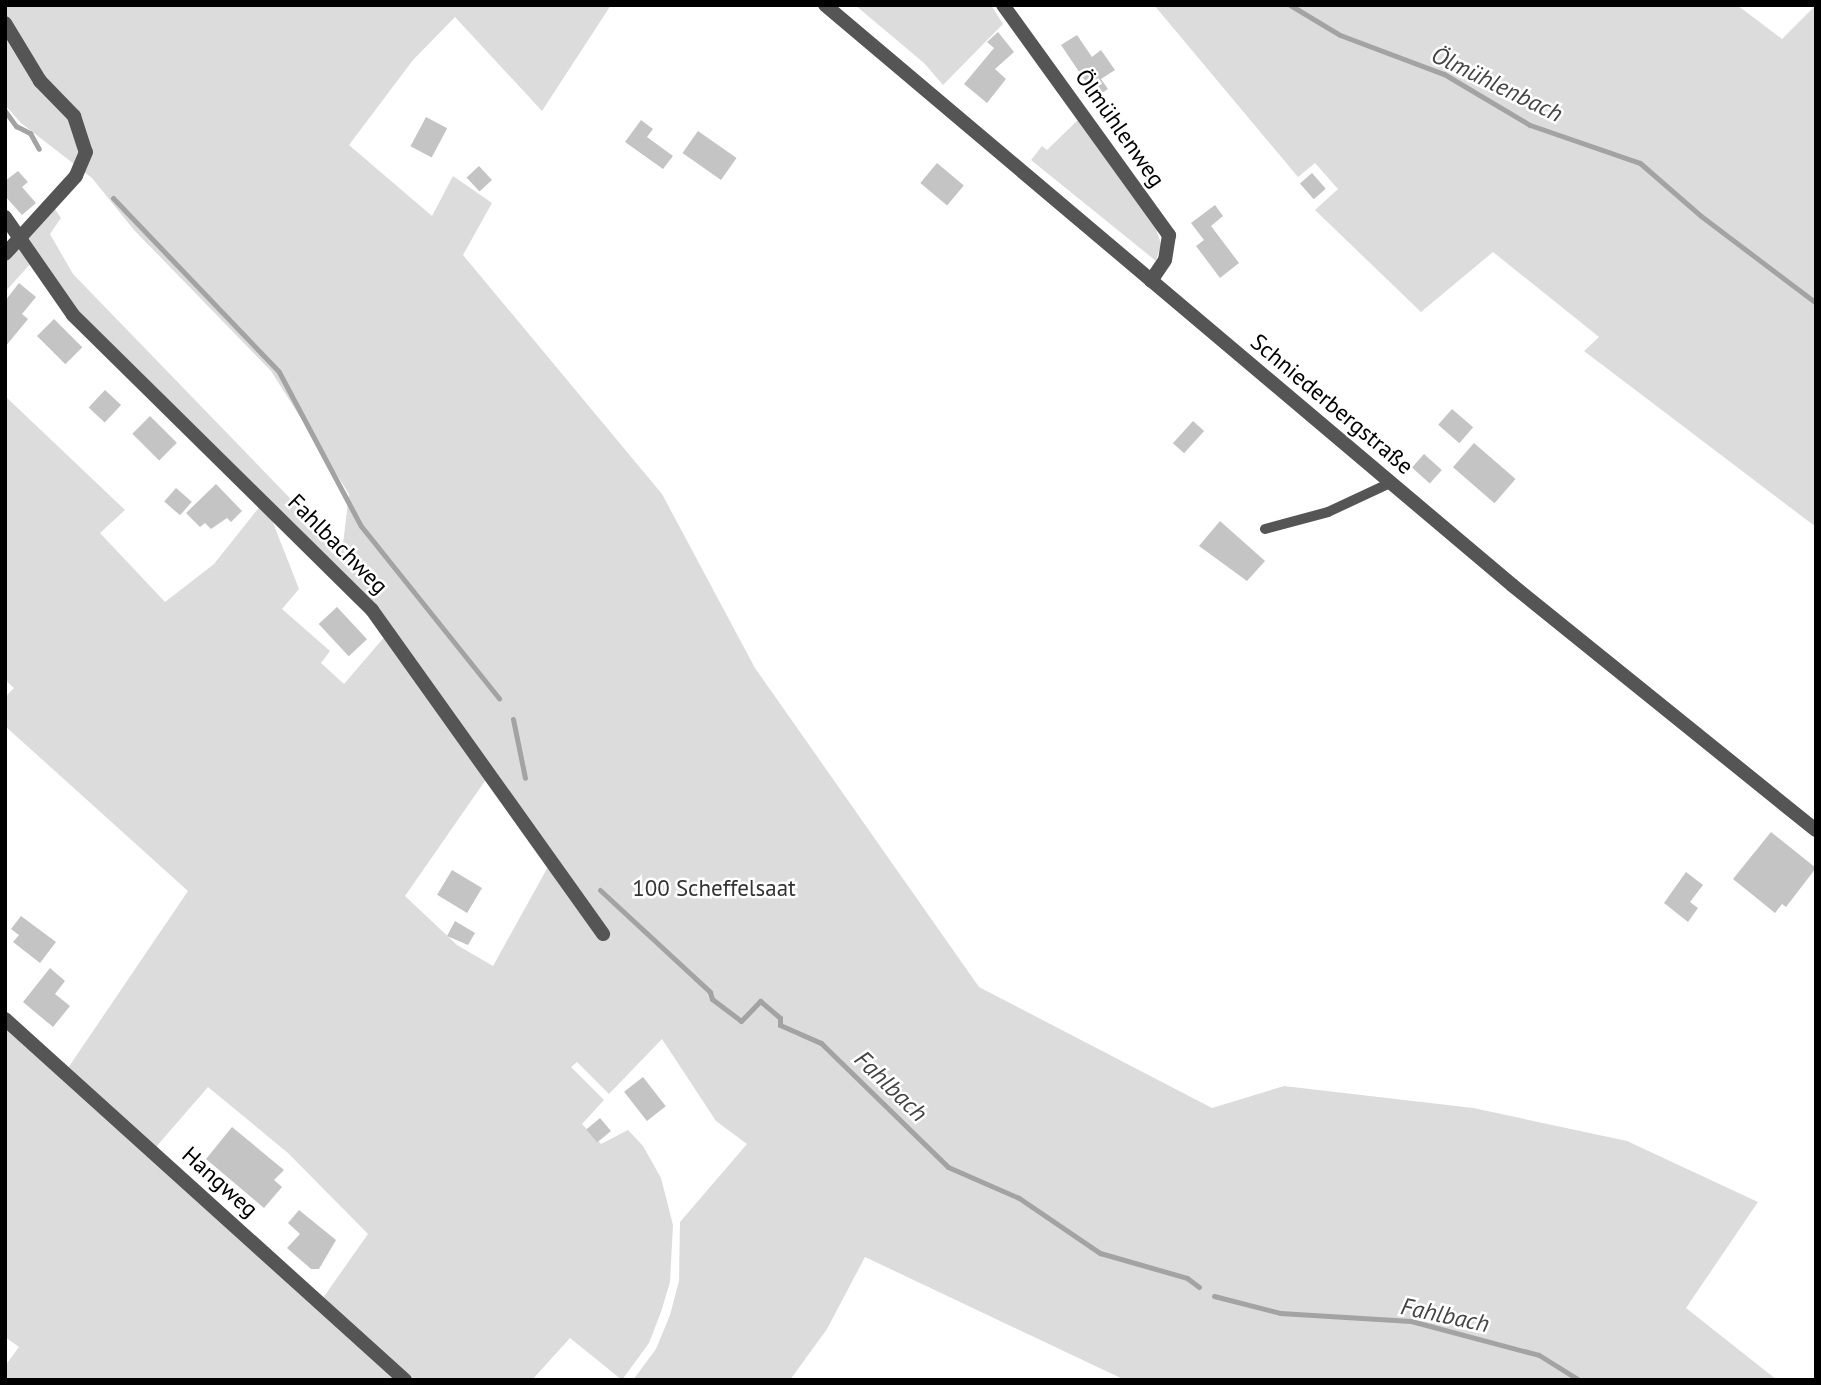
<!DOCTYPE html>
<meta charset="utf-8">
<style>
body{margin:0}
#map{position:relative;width:1821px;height:1385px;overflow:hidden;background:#fff;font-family:"PT Sans",sans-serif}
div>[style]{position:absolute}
.green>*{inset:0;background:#dcdcdc}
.stream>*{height:5px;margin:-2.5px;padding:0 2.5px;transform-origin:2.5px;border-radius:2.5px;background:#a3a3a3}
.building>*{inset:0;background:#c4c4c4;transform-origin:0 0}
.service>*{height:10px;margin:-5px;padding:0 5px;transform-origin:5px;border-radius:5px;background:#555}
.minor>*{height:14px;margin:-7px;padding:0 7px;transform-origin:7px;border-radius:7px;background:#555}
.tertiary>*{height:14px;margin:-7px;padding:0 7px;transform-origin:7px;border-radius:7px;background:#555}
span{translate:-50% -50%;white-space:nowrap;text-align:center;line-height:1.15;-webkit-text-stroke:5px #fff;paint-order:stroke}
.street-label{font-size:23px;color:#000}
.park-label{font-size:23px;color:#333}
.water-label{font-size:24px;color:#444;font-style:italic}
.frame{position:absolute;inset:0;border:7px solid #000;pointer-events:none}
</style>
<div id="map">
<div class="green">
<i style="clip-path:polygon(5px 5px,611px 5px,542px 111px,455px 17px,413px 60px,349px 145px,432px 216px,453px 176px,492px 203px,463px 255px,662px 494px,755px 668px,979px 987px,1212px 1108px,1284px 1086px,1473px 1108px,1627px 1141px,1758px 1202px,1686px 1308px,1777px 1380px,1125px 1380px,865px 1257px,827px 1329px,790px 1380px,633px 1380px,656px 1349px,670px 1315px,679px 1281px,680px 1222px,747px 1144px,716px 1121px,662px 1039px,609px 1094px,577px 1062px,571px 1067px,604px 1100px,582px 1124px,601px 1144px,628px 1130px,643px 1146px,661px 1178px,673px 1225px,670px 1282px,661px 1312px,649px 1343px,622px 1380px,570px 1338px,532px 1380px,410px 1380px,323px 1298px,368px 1234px,288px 1153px,208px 1087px,156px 1147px,397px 1380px,5px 1380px,5px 1366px,19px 1347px,5px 1337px,5px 1025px,68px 1068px,188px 891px,5px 726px,5px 697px,14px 688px,5px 680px,5px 396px,125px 510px,100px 533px,165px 602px,214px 564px,261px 505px,270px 515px,299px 589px,282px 609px,330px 651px,321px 663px,344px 684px,386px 635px,487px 778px,405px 896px,457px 945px,493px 966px,549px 865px,374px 607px,56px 288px,24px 235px,53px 206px,61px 218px,50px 234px,73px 274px,342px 552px,349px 494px,271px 371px,134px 230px,92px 178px,21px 123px,5px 105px)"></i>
<i style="clip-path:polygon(855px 5px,991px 5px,1003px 24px,943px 85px,924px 63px)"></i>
<i style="clip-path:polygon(1154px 5px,1737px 5px,1782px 39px,1816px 5px,1816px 527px,1584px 351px,1599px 337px,1493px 252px,1421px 312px,1315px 210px,1338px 189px,1315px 163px,1298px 177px)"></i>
<i style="clip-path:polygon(1079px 119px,1155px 226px,1161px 244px,1156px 261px,1031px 160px,1042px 146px,1047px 150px)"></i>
<i style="clip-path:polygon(20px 241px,32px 262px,5px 292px,5px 260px)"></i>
</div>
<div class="stream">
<i style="left:1290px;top:5px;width:58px;rotate:31deg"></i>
<i style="left:1340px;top:35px;width:111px;rotate:20.6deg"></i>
<i style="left:1444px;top:74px;width:100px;rotate:30.7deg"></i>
<i style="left:1530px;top:125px;width:116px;rotate:19.1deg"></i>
<i style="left:1640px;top:163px;width:81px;rotate:41deg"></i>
<i style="left:1701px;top:216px;width:144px;rotate:37.1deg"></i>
<i style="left:5px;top:111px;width:19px;rotate:54deg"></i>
<i style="left:16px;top:126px;width:16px;rotate:27deg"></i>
<i style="left:30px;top:133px;width:18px;rotate:61deg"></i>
<i style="left:113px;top:198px;width:240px;rotate:46.3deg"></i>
<i style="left:279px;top:372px;width:174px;rotate:62deg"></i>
<i style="left:361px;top:526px;width:221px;rotate:51.3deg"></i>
<i style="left:513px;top:719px;width:60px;rotate:78.5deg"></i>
<i style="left:600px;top:890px;width:150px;rotate:42.8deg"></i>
<i style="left:710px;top:992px;width:7px;rotate:74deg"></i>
<i style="left:712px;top:999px;width:36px;rotate:37deg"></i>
<i style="left:741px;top:1021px;width:28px;rotate:-46deg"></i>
<i style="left:760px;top:1001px;width:26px;rotate:40deg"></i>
<i style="left:780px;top:1018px;width:7px;rotate:90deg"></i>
<i style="left:780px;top:1025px;width:45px;rotate:23.7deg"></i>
<i style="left:821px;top:1043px;width:177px;rotate:44.3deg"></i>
<i style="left:948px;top:1167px;width:77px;rotate:23.6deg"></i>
<i style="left:1019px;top:1198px;width:98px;rotate:34.2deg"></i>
<i style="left:1100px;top:1253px;width:91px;rotate:16deg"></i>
<i style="left:1187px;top:1278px;width:15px;rotate:37deg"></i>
<i style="left:1214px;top:1296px;width:68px;rotate:14.4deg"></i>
<i style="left:1280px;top:1313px;width:131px;rotate:3.5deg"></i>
<i style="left:1411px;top:1321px;width:132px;rotate:14.9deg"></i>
<i style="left:1539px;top:1355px;width:47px;rotate:32deg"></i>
</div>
<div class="building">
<i style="clip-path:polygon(998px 32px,1014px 52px,995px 69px,1006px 79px,987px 103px,964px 84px,994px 48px,987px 42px)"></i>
<i style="clip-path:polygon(1077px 35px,1092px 57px,1101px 50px,1115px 70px,1101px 79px,1108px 89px,1096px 97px,1061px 45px)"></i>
<i style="left:426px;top:117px;width:24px;height:33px;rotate:28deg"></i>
<i style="clip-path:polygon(641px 120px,653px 129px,647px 137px,673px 156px,663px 169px,625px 142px)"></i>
<i style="left:698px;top:131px;width:47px;height:27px;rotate:35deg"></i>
<i style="left:937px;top:163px;width:35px;height:26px;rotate:40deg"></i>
<i style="left:479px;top:166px;width:19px;height:17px;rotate:47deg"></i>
<i style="clip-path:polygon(18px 171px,28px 182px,22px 187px,36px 203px,22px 215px,5px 196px,5px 181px)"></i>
<i style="left:1312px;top:173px;width:21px;height:16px;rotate:49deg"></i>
<i style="clip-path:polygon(1215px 205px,1223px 216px,1211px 226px,1239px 263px,1220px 278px,1196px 246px,1204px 240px,1191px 223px)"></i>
<i style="clip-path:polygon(19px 283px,36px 297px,22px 314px,28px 319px,5px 347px,5px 301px)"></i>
<i style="left:54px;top:319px;width:40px;height:24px;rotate:45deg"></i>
<i style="left:105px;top:390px;width:22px;height:24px;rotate:43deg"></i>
<i style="left:1452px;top:409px;width:28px;height:21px;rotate:41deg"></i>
<i style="left:150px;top:416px;width:38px;height:25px;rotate:45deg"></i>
<i style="left:1193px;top:421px;width:15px;height:30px;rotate:42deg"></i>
<i style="left:1474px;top:443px;width:55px;height:32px;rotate:41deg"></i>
<i style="left:1424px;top:454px;width:24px;height:18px;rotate:42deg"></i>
<i style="clip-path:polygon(216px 484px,242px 511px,231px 522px,227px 518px,211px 529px,205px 523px,200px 527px,186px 513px)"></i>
<i style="left:176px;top:488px;width:21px;height:18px;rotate:41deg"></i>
<i style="clip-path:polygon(1220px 521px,1265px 561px,1247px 581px,1199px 546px)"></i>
<i style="left:337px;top:607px;width:44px;height:25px;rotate:47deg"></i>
<i style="clip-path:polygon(1771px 832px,1816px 868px,1786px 907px,1782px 904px,1775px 913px,1733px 879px)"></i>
<i style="left:452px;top:870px;width:35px;height:29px;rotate:31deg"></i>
<i style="clip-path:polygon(1686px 872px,1703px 885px,1690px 902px,1698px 908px,1688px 922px,1664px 903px)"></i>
<i style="clip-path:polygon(21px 916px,56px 942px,40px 963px,13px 942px,19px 935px,11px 929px)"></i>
<i style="clip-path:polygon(455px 921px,475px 933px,468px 945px,447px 936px)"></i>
<i style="clip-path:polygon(50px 968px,65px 981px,55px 994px,70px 1006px,53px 1027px,23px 1002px)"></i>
<i style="left:643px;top:1077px;width:37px;height:24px;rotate:52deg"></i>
<i style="left:600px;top:1118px;width:17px;height:18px;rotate:50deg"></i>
<i style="clip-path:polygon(232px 1127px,284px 1170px,274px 1180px,282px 1187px,264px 1208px,206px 1159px)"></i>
<i style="clip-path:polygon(299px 1210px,336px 1240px,319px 1269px,311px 1269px,287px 1248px,300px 1234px,288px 1223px)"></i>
</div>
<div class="service">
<i style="left:1265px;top:529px;width:65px;rotate:-15.1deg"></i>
<i style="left:1328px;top:512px;width:68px;rotate:-25.1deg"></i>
</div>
<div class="minor">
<i style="left:1003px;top:5px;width:284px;rotate:54.2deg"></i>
<i style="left:1169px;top:235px;width:25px;rotate:99deg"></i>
<i style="left:1165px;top:260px;width:25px;rotate:124deg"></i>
<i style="left:5px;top:23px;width:68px;rotate:58.9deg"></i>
<i style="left:40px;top:81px;width:49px;rotate:45.8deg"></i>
<i style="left:74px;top:116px;width:38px;rotate:72deg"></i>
<i style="left:86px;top:152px;width:26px;rotate:113deg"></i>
<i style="left:76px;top:176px;width:105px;rotate:132.3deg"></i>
<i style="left:5px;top:217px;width:119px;rotate:55.2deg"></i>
<i style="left:73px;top:315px;width:420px;rotate:44.6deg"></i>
<i style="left:372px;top:610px;width:398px;rotate:54.5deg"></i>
<i style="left:5px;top:1019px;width:539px;rotate:42.07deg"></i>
</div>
<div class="tertiary">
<i style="left:825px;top:5px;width:899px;rotate:40.17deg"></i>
<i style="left:1512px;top:585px;width:390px;rotate:38.9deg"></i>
</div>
<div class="street-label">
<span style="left:1120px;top:128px;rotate:55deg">Ölmühlenweg</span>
<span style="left:1332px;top:404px;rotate:40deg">Schniederbergstraße</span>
<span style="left:338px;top:544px;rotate:45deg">Fahlbachweg</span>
<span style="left:220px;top:1182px;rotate:42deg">Hangweg</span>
</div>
<div class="park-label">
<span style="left:714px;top:888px">100 Scheffelsaat</span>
</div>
<div class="water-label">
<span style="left:1497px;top:84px;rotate:26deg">Ölmühlenbach</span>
<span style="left:891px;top:1086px;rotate:44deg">Fahlbach</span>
<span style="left:1445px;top:1315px;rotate:12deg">Fahlbach</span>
</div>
<div class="frame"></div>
</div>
